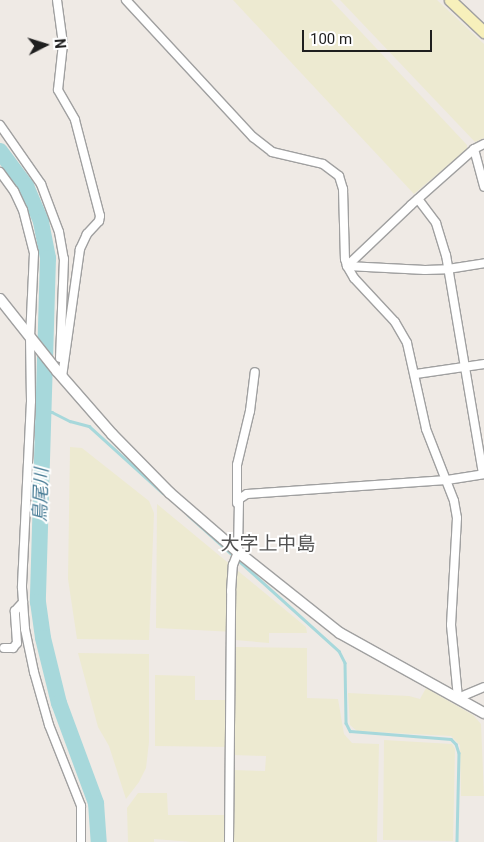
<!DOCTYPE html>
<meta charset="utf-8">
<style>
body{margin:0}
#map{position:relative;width:484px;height:842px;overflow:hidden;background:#efeae5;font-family:Roboto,"Noto Sans JP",sans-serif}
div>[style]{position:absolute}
.farmland>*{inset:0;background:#edead1}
.stream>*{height:2.5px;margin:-1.25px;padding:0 1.25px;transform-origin:1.25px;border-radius:1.25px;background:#a7d8db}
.river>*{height:16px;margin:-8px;padding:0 8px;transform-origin:8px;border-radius:8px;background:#a7d8db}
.roads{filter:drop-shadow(1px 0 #a0a0a0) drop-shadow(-1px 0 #a0a0a0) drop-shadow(0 1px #a0a0a0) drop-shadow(0 -1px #a0a0a0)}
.minor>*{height:8px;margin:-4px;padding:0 4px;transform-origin:4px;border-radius:4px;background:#fff}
.tertiary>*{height:10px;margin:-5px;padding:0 5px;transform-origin:5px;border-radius:5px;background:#fff}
.secondary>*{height:11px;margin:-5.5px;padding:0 5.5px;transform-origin:5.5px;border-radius:5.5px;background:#f7f0bb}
span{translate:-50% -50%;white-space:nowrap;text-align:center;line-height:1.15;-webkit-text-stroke:4px #fff;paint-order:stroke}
.water-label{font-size:18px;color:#457a94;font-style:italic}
.quarter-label{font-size:19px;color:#525252}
.north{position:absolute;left:20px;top:20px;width:50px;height:50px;-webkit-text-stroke:4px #fff;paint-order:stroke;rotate:85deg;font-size:14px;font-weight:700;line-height:20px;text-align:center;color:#1f1f1f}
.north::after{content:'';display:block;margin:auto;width:18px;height:22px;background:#1f1f1f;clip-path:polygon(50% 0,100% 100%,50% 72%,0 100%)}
.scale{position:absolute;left:302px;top:30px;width:130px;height:22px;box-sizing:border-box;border:2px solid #1f1f1f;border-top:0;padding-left:6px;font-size:15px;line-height:18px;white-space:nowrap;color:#1f1f1f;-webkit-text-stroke:4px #fff;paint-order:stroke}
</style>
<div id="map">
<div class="farmland">
<i style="clip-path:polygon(233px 0,331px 0,467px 145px,467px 149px,414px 194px)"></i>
<i style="clip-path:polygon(340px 0,437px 0,484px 44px,484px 138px,475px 142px)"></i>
<i style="clip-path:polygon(70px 447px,82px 448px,149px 501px,154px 513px,149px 640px,77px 639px,68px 579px)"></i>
<i style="clip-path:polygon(157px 504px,306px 627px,307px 633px,269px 633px,269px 643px,235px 640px,235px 632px,156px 628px)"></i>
<i style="clip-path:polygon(235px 647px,307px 648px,307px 698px,338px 699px,344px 734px,352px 743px,379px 744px,377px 842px,192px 842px,154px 839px,154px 842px,128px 842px,127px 808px,138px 793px,167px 793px,168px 815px,233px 815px,233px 770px,265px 771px,266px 756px,232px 755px,232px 747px,155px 746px,155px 675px,195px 676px,195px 700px,234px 700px)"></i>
<i style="clip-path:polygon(78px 653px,149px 654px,149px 742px,146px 768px,139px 782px,126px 799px,109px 746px,98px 727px)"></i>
<i style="clip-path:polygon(426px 688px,473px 715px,481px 724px,484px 796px,461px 796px,460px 745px,451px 736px,357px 731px,350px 725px,348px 693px,409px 696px,420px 699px)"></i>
<i style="clip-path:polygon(384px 740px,452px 744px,455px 749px,453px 841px,383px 840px)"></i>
</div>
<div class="stream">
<i style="left:43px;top:411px;width:9px;rotate:6deg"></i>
<i style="left:52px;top:412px;width:20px;rotate:27deg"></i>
<i style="left:70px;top:421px;width:20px;rotate:15deg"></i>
<i style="left:89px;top:426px;width:100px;rotate:42.2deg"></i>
<i style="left:188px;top:515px;width:62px;rotate:41.7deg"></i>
<i style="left:238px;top:560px;width:136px;rotate:42deg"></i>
<i style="left:339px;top:651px;width:13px;rotate:63deg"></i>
<i style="left:345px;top:663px;width:60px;rotate:89deg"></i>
<i style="left:346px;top:723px;width:9px;rotate:63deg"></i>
<i style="left:350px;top:731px;width:101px;rotate:4.5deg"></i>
<i style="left:451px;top:739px;width:7px;rotate:45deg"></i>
<i style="left:456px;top:744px;width:9px;rotate:72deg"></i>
<i style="left:459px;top:753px;width:89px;rotate:91.3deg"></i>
</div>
<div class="river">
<i style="left:0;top:151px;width:44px;rotate:53.4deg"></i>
<i style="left:26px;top:186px;width:39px;rotate:67deg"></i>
<i style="left:41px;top:222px;width:37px;rotate:79deg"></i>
<i style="left:48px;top:258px;width:344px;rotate:91.7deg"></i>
<i style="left:38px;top:602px;width:36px;rotate:82deg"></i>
<i style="left:43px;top:638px;width:67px;rotate:76.2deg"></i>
<i style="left:59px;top:703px;width:107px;rotate:69.7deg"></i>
<i style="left:96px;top:803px;width:39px;rotate:86deg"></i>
</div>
<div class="roads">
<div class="minor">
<i style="left:57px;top:0;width:44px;rotate:82.2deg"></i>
<i style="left:63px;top:44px;width:46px;rotate:96.2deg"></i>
<i style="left:58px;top:90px;width:34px;rotate:60deg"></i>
<i style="left:75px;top:120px;width:99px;rotate:75.4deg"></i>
<i style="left:100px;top:216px;width:5px;rotate:101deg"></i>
<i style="left:99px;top:221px;width:18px;rotate:133deg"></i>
<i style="left:87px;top:234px;width:17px;rotate:115deg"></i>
<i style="left:80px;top:249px;width:129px;rotate:98deg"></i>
<i style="left:126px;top:0;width:187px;rotate:47.2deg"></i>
<i style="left:253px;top:137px;width:24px;rotate:38deg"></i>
<i style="left:272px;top:152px;width:52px;rotate:13.2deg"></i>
<i style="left:323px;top:164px;width:20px;rotate:37deg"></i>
<i style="left:339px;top:176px;width:14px;rotate:73deg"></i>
<i style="left:343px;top:189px;width:70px;rotate:88.4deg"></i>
<i style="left:345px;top:259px;width:7px;rotate:74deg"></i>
<i style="left:347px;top:266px;width:14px;rotate:60deg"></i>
<i style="left:354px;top:278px;width:60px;rotate:47deg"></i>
<i style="left:395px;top:322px;width:24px;rotate:60deg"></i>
<i style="left:407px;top:343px;width:88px;rotate:77.5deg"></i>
<i style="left:426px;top:429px;width:77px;rotate:68.7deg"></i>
<i style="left:454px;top:501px;width:17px;rotate:80deg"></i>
<i style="left:457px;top:518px;width:107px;rotate:93.2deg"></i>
<i style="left:451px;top:625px;width:73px;rotate:84.5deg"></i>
<i style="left:458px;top:698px;width:28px;rotate:-23deg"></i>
<i style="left:0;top:125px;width:72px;rotate:55.2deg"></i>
<i style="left:41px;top:184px;width:51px;rotate:69.4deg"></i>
<i style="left:59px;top:232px;width:27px;rotate:80deg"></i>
<i style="left:64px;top:259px;width:99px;rotate:92.3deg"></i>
<i style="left:474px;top:149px;width:39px;rotate:75deg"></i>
<i style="left:0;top:172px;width:24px;rotate:54deg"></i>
<i style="left:14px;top:191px;width:21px;rotate:65deg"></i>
<i style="left:23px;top:210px;width:44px;rotate:75.7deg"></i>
<i style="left:34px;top:253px;width:84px;rotate:92.7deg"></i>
<i style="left:30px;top:337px;width:64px;rotate:89.1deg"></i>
<i style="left:31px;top:401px;width:187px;rotate:92.8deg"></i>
<i style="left:22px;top:588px;width:41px;rotate:85.8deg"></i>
<i style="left:25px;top:629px;width:44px;rotate:78.2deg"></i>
<i style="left:34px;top:672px;width:55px;rotate:74.2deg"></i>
<i style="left:49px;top:725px;width:87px;rotate:68.4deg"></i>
<i style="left:81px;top:806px;width:36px;rotate:90deg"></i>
<i style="left:418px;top:199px;width:30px;rotate:53deg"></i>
<i style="left:436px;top:223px;width:34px;rotate:73deg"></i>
<i style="left:446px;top:255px;width:222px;rotate:80.4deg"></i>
<i style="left:347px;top:266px;width:88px;rotate:-43.6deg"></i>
<i style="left:411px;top:205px;width:84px;rotate:-41.6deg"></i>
<i style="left:474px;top:149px;width:11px;rotate:-27deg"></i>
<i style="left:347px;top:266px;width:78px;rotate:2.9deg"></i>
<i style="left:425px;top:270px;width:23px;rotate:-2deg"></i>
<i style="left:448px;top:269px;width:36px;rotate:-9deg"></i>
<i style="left:416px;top:374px;width:69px;rotate:-8.4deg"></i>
<i style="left:237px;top:503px;width:38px;rotate:-90deg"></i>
<i style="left:237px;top:465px;width:56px;rotate:-76.5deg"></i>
<i style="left:250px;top:411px;width:39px;rotate:-83deg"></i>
<i style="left:4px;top:648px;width:9px"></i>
<i style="left:13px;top:648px;width:6px;rotate:-51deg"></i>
<i style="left:17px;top:643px;width:32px;rotate:-94deg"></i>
<i style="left:15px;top:611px;width:12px;rotate:-48deg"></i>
<i style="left:229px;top:842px;width:251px;rotate:-89.5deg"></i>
<i style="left:231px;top:591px;width:26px;rotate:-86deg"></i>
<i style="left:233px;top:565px;width:14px;rotate:-69deg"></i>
<i style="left:238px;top:552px;width:53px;rotate:-88.9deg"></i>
<i style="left:239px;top:499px;width:9px;rotate:-32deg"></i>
<i style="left:247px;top:494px;width:200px;rotate:-4deg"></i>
<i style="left:447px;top:480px;width:37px;rotate:-9deg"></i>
</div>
<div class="tertiary">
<i style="left:0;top:299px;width:92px;rotate:51.6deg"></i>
<i style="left:57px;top:371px;width:84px;rotate:48.9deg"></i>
<i style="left:112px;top:434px;width:83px;rotate:45.5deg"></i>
<i style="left:170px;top:493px;width:90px;rotate:40.9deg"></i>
<i style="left:238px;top:552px;width:130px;rotate:38.5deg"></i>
<i style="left:340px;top:633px;width:165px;rotate:29.1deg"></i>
</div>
<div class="secondary">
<i style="left:450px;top:0;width:47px;rotate:43.3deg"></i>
</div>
</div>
<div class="water-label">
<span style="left:41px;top:495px;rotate:-88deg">鳥尾川</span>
</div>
<div class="quarter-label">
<span style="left:268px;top:544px">大字上中島</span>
</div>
<div class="north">N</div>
<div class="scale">100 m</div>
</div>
